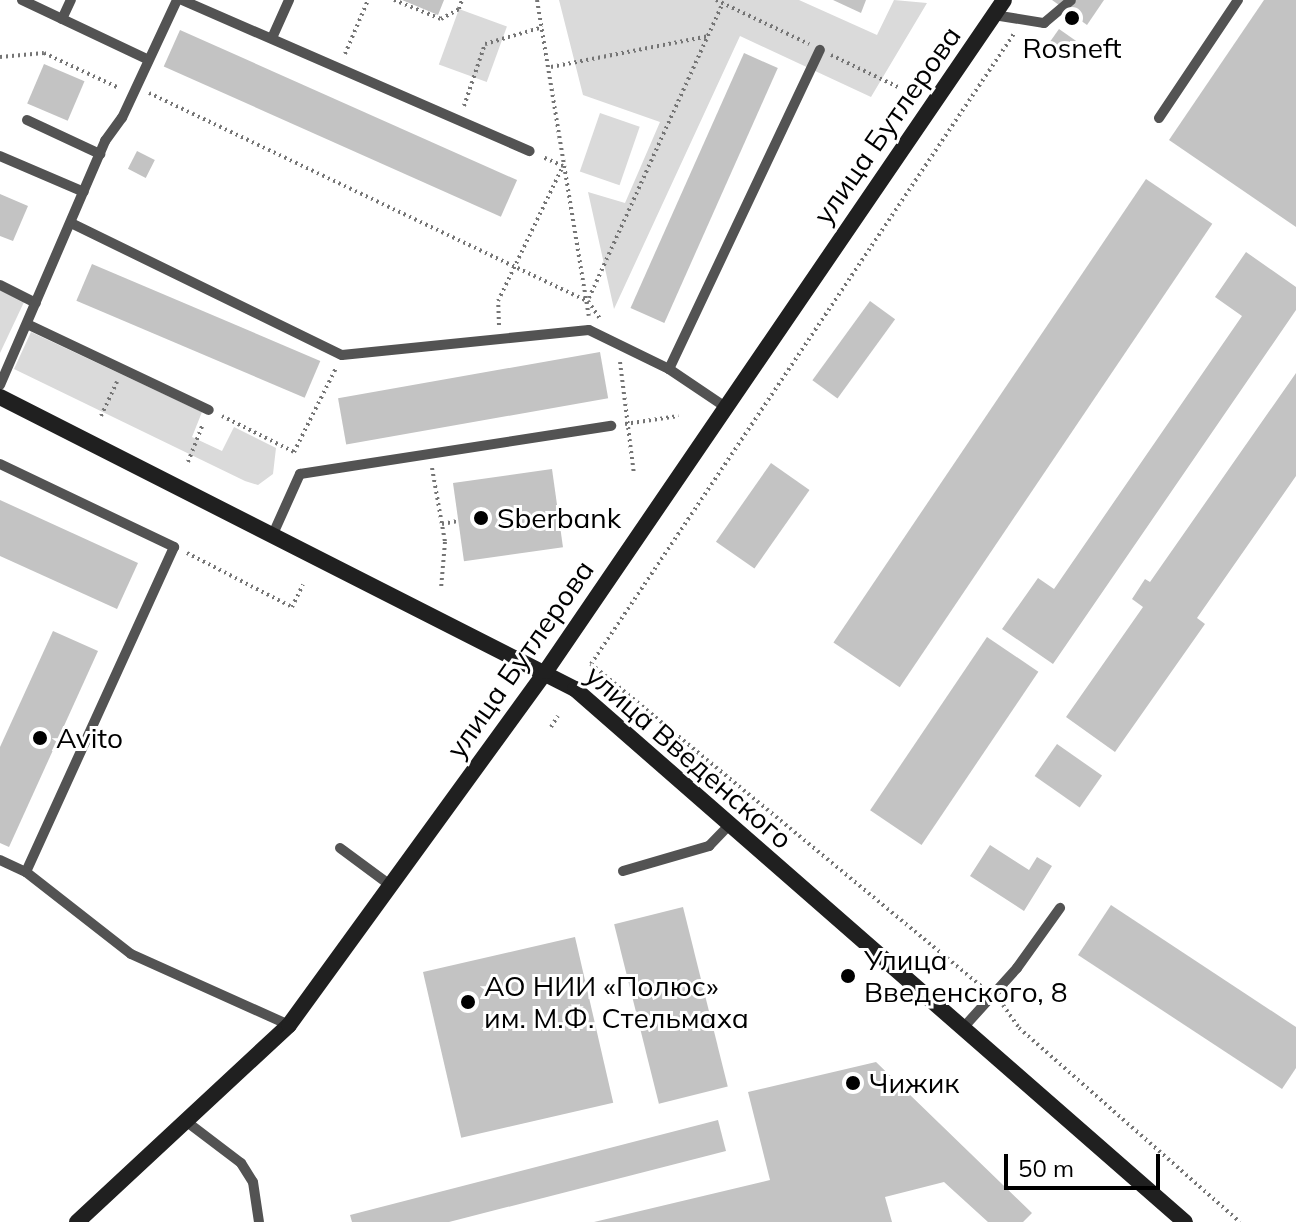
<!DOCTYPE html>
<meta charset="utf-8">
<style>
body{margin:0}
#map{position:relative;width:1296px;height:1222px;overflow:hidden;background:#fff;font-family:Mulish,sans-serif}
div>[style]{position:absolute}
.green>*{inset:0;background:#dadada;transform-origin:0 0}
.building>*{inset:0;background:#c3c3c3;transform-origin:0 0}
.path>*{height:4px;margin-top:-2px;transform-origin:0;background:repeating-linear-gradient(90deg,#757575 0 2px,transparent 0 6px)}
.lane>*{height:10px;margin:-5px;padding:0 5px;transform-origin:5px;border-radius:5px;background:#535353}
.secondary>*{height:16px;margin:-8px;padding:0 8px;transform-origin:8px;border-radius:8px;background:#202020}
.dots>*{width:22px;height:22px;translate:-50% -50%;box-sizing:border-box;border:4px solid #fff;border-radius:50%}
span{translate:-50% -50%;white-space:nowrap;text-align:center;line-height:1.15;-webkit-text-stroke:6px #fff;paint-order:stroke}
.poi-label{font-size:28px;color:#000}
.left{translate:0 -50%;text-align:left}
.street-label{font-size:28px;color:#000}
.scale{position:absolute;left:1004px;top:1154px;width:156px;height:36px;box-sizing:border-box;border:4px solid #000;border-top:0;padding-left:10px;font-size:24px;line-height:28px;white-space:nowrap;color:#000;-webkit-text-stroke:6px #fff;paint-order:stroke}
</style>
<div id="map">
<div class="green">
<i style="clip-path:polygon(559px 0,799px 0,877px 35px,894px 0,927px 3px,871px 97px,740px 36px,614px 309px,588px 192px,625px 203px,660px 122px,583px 95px)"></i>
<i style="left:459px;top:9px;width:51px;height:59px;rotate:20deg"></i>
<i style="left:600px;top:113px;width:42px;height:62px;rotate:19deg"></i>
<i style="clip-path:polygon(0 288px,25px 300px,0 353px)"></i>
<i style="clip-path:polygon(31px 332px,202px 412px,192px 437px,222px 451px,234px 427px,276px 448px,273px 474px,258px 485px,245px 481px,14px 369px)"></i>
</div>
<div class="building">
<i style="clip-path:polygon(402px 0,444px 0,438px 15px)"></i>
<i style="clip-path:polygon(833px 0,866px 0,861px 13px)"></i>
<i style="clip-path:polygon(1052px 0,1104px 0,1087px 25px)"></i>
<i style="clip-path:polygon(1264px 0,1296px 0,1296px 227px,1169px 140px)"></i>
<i style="left:1059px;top:29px;width:28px;height:16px;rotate:35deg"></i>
<i style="left:180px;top:30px;width:369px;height:40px;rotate:24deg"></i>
<i style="left:744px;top:53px;width:37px;height:279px;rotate:24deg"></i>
<i style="left:44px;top:64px;width:44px;height:43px;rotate:23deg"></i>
<i style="left:137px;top:151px;width:20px;height:20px;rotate:27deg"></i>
<i style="left:1146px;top:179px;width:80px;height:559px;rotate:34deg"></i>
<i style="clip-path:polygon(0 194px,28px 206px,13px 241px,0 236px)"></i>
<i style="clip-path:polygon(1246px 252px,1296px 287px,1296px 310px,1053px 664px,1002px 629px,1038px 578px,1054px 589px,1242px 316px,1215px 297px)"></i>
<i style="left:92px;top:264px;width:248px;height:40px;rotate:23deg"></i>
<i style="left:870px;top:301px;width:31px;height:98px;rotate:36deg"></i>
<i style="left:600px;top:352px;width:47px;height:266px;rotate:80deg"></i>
<i style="clip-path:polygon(1296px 373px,1296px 476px,1197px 618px,1205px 624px,1115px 752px,1066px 717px,1143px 607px,1132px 599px,1145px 579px,1150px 582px)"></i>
<i style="left:771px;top:463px;width:47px;height:96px;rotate:35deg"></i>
<i style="left:552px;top:469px;width:79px;height:100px;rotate:82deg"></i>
<i style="clip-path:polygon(0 500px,138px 563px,117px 609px,0 556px)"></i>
<i style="clip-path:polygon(53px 631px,98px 651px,9px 847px,0 843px,0 747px)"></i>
<i style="left:987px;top:637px;width:62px;height:209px;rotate:34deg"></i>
<i style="left:1057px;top:744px;width:55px;height:39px;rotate:35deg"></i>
<i style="clip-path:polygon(990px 845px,1029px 870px,1037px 857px,1052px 866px,1024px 911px,970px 876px)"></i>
<i style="clip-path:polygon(1111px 905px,1296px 1027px,1296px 1068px,1282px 1089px,1078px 955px)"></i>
<i style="left:683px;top:907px;width:185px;height:71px;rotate:76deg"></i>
<i style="left:575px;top:937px;width:170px;height:156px;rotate:77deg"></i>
<i style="clip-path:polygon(876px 1062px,1032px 1213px,1023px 1222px,988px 1222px,944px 1182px,885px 1197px,892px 1222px,594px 1222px,770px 1180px,748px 1092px)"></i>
<i style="clip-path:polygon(718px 1120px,726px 1151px,449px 1222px,352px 1222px,350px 1215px)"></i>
</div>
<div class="path">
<i style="left:394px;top:0;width:51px;rotate:22deg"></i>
<i style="left:441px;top:19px;width:21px;rotate:-29deg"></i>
<i style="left:459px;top:9px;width:9px;rotate:-72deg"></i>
<i style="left:537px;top:0;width:320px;rotate:80.7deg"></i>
<i style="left:716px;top:0;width:103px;rotate:25.3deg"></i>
<i style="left:345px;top:54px;width:59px;rotate:-66.9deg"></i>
<i style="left:831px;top:55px;width:74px;rotate:25.5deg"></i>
<i style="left:0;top:57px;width:44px;rotate:-5.2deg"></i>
<i style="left:44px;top:53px;width:83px;rotate:25deg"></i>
<i style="left:551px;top:67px;width:161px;rotate:-11.1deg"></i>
<i style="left:149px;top:93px;width:486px;rotate:25.4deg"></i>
<i style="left:588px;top:301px;width:22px;rotate:56deg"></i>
<i style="left:464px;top:106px;width:65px;rotate:-71.3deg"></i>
<i style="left:485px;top:44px;width:60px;rotate:-16.3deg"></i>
<i style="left:589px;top:298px;width:324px;rotate:-65.6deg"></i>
<i style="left:499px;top:325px;width:24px;rotate:-92deg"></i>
<i style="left:498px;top:301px;width:150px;rotate:-64.3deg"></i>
<i style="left:563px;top:166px;width:22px;rotate:-156deg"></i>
<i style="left:620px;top:362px;width:113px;rotate:82.9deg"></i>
<i style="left:101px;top:416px;width:38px;rotate:-65deg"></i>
<i style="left:222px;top:416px;width:80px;rotate:26.6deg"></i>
<i style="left:294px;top:452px;width:94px;rotate:-63.4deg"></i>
<i style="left:625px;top:424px;width:54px;rotate:-8.6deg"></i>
<i style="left:188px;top:462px;width:41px;rotate:-68.5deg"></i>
<i style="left:432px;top:468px;width:75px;rotate:80deg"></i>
<i style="left:445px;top:542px;width:47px;rotate:94.9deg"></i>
<i style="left:442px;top:524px;width:16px;rotate:-11deg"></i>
<i style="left:187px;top:553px;width:118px;rotate:27.2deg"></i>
<i style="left:292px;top:607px;width:25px;rotate:-64deg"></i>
<i style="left:551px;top:727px;width:13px;rotate:-58deg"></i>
<i style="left:981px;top:986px;width:506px;rotate:-140.46deg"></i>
<i style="left:591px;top:664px;width:761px;rotate:-56.14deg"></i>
<i style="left:1003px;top:1005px;width:28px;rotate:55deg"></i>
<i style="left:1019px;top:1028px;width:294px;rotate:41.3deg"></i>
</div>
<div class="lane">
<i style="left:22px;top:0;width:138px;rotate:25.3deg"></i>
<i style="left:182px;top:0;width:379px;rotate:23.5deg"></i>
<i style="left:994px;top:15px;width:51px;rotate:9.1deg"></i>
<i style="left:1044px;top:23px;width:35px;rotate:-40deg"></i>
<i style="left:62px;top:19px;width:21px;rotate:-65deg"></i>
<i style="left:272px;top:38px;width:42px;rotate:-65.9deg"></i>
<i style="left:1159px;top:118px;width:142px;rotate:-56.2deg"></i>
<i style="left:27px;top:120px;width:81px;rotate:25deg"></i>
<i style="left:0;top:156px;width:91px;rotate:23.2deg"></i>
<i style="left:71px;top:223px;width:301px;rotate:26deg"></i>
<i style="left:342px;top:355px;width:248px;rotate:-5.8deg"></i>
<i style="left:589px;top:330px;width:89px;rotate:26deg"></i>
<i style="left:669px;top:369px;width:66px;rotate:33.9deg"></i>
<i style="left:0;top:285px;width:40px;rotate:26.6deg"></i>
<i style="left:27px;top:324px;width:201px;rotate:25.3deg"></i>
<i style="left:669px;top:369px;width:353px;rotate:-64.7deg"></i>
<i style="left:0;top:385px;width:266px;rotate:-66.7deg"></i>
<i style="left:105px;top:141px;width:29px;rotate:-54deg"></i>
<i style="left:122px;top:118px;width:130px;rotate:-65deg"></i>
<i style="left:0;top:464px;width:193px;rotate:25.5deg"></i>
<i style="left:174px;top:547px;width:357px;rotate:114.5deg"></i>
<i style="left:273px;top:534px;width:66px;rotate:-65.8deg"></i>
<i style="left:300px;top:474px;width:315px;rotate:-8.8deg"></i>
<i style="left:340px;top:848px;width:62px;rotate:36.5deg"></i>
<i style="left:0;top:860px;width:29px;rotate:25deg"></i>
<i style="left:26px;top:872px;width:133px;rotate:38deg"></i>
<i style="left:131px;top:954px;width:173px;rotate:24.2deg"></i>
<i style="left:623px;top:871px;width:90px;rotate:-16.2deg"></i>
<i style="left:709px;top:846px;width:29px;rotate:-46deg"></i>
<i style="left:963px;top:1028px;width:81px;rotate:-48deg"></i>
<i style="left:1017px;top:968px;width:74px;rotate:-54.4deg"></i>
<i style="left:187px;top:1122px;width:68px;rotate:37.2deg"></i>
<i style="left:241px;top:1163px;width:22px;rotate:58deg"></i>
<i style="left:253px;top:1182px;width:40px;rotate:81.5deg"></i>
</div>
<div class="secondary">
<i style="left:0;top:397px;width:645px;rotate:26.92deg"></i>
<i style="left:575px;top:689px;width:810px;rotate:41.15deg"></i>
<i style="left:77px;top:1222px;width:289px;rotate:-42.9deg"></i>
<i style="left:289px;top:1025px;width:437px;rotate:-54deg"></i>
<i style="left:546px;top:671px;width:812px;rotate:-55.68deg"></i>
</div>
<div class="dots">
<i style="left:1072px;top:18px;background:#000"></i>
<i style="left:481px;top:518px;background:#000"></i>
<i style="left:40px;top:738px;background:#000"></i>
<i style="left:848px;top:976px;background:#000"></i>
<i style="left:468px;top:1002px;background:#000"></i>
<i style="left:853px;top:1083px;background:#000"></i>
</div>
<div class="poi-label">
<span style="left:1072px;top:48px">Rosneft</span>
<span class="left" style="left:497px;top:518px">Sberbank</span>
<span class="left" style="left:56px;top:738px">Avito</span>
<span class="left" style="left:864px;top:976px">Улица<br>Введенского, 8</span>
<span class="left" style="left:484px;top:1002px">АО НИИ «Полюс»<br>им. М.Ф. Стельмаха</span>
<span class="left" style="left:869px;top:1083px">Чижик</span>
</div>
<div class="street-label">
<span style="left:887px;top:125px;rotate:-55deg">улица Бутлерова</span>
<span style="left:520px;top:659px;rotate:-55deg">улица Бутлерова</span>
<span style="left:689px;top:757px;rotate:41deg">улица Введенского</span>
</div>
<div class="scale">50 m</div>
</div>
